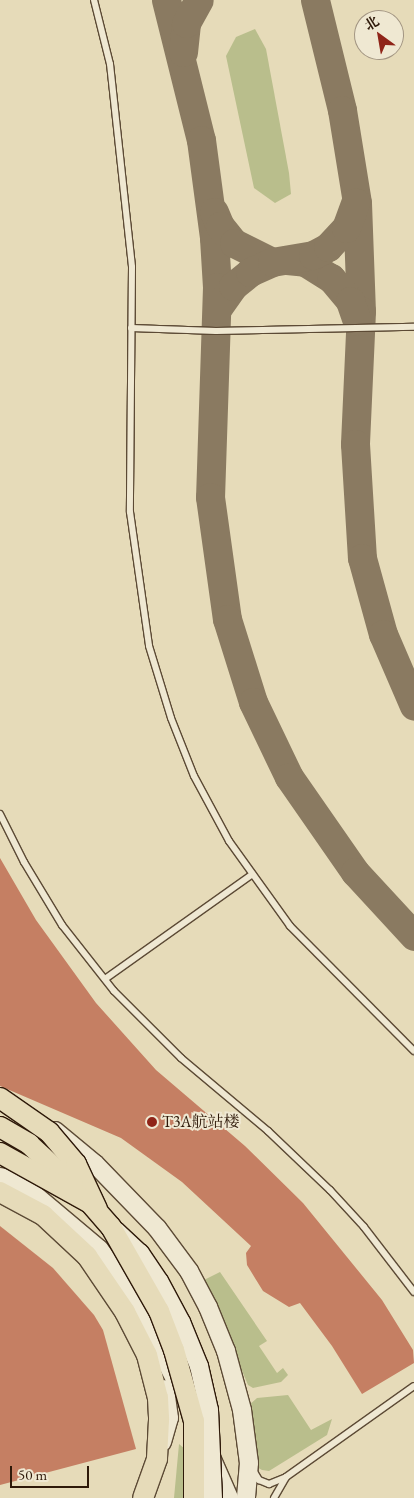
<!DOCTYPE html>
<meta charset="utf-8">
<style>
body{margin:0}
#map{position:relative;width:414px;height:1498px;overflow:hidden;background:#e6dbb9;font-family:"EB Garamond","Noto Serif SC",serif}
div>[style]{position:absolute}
.green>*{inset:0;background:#b9be8c}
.taxiway>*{height:29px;margin:-14.5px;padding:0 14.5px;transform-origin:14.5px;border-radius:14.5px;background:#8a7a61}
.building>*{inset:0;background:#c57f63}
.roads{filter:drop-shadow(1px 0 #5c4a35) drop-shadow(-1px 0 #5c4a35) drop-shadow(0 1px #5c4a35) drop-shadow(0 -1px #5c4a35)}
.service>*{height:6px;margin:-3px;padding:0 3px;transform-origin:3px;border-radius:3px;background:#efe8d2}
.secondary>*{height:18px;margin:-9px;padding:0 9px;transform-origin:9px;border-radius:9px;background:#efe8d2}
.trunk>*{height:20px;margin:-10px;padding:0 10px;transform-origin:10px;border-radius:10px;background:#e6dbb9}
.bridges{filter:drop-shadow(1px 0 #2e1909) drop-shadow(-1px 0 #2e1909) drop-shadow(0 1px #2e1909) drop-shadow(0 -1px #2e1909)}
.secondary-bridge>*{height:18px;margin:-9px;padding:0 9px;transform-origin:9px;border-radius:9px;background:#efe8d2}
.trunk-bridge>*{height:20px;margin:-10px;padding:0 10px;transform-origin:10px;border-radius:10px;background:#e6dbb9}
.dots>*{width:14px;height:14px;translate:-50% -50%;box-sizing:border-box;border:2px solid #efe8d2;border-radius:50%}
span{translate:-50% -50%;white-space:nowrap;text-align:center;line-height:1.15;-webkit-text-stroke:4px #efe8d2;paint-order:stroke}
.poi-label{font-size:16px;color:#2e1909}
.left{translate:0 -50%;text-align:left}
.north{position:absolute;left:354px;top:10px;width:50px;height:50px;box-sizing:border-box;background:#efe8d2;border:1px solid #a29582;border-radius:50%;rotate:328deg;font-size:14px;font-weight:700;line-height:20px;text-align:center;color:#2e1909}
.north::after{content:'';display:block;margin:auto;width:18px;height:22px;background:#8f2418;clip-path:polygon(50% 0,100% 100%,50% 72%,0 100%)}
.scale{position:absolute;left:10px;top:1466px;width:79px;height:22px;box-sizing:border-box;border:2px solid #2e1909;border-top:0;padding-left:6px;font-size:15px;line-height:18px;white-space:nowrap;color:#2e1909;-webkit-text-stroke:4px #efe8d2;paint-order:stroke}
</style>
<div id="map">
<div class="green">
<i style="clip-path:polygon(255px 29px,266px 49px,289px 173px,291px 194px,275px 203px,254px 188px,226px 56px,236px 37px)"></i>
<i style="clip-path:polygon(220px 1272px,267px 1341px,259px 1346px,277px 1373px,283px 1368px,288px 1375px,281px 1382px,253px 1388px,248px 1385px,204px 1280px)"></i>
<i style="clip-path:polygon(288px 1395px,311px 1430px,332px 1419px,327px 1435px,269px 1471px,262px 1470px,255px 1466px,249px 1405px,257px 1398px)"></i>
<i style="clip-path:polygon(179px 1444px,203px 1464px,224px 1498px,174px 1498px)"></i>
</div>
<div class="taxiway">
<i style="left:166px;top:0;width:144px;rotate:76deg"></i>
<i style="left:201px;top:140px;width:99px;rotate:82.4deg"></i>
<i style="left:214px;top:238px;width:49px;rotate:86.5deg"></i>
<i style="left:217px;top:287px;width:210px;rotate:91.9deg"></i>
<i style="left:210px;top:497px;width:123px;rotate:82.1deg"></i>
<i style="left:227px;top:619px;width:87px;rotate:72.6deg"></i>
<i style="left:253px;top:702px;width:83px;rotate:64.4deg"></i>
<i style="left:289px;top:777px;width:116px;rotate:55.2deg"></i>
<i style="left:355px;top:872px;width:87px;rotate:47.3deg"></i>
<i style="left:315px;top:0;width:113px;rotate:76.2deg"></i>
<i style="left:342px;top:110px;width:94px;rotate:80.8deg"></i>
<i style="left:357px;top:203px;width:108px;rotate:87.9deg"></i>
<i style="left:361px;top:311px;width:133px;rotate:92.6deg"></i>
<i style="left:355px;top:444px;width:114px;rotate:86.5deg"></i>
<i style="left:362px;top:558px;width:79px;rotate:74.6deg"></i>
<i style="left:383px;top:634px;width:78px;rotate:66.7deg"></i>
<i style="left:183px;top:52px;width:29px;rotate:-84deg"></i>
<i style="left:186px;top:23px;width:26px;rotate:-61deg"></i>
<i style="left:214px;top:212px;width:15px;rotate:67deg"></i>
<i style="left:220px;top:226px;width:22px;rotate:51deg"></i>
<i style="left:234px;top:243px;width:42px;rotate:26.6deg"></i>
<i style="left:287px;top:260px;width:18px;rotate:6deg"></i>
<i style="left:305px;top:262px;width:31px;rotate:32deg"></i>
<i style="left:331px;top:278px;width:30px;rotate:50deg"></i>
<i style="left:350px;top:301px;width:21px;rotate:71deg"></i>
<i style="left:217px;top:309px;width:28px;rotate:-55deg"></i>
<i style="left:233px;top:286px;width:22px;rotate:-39deg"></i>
<i style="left:250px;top:272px;width:24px;rotate:-24deg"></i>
<i style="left:272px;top:262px;width:42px;rotate:-9.7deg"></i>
<i style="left:313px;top:255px;width:17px;rotate:-28deg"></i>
<i style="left:328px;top:247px;width:26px;rotate:-47deg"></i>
<i style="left:346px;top:228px;width:27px;rotate:-70deg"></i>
</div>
<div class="building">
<i style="clip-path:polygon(0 858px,36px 920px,96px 1003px,156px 1070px,245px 1146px,303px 1203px,382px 1300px,413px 1350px,414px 1363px,362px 1394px,332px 1346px,300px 1303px,289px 1307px,263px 1291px,247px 1265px,246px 1253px,251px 1246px,182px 1182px,121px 1138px,0 1086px)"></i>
<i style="clip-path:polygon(0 1226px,53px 1268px,94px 1315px,103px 1330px,136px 1449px,0 1485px)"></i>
</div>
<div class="roads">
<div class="service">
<i style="left:94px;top:0;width:66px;rotate:76deg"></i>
<i style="left:110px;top:64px;width:204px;rotate:83.8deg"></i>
<i style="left:132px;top:267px;width:245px;rotate:90.5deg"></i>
<i style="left:130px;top:512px;width:135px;rotate:81.9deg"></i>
<i style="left:149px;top:646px;width:75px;rotate:73deg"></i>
<i style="left:171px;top:718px;width:62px;rotate:68.4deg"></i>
<i style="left:194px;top:776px;width:74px;rotate:61.7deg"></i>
<i style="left:229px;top:841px;width:105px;rotate:54.3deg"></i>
<i style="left:290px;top:926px;width:176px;rotate:45.2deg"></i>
<i style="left:131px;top:328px;width:85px;rotate:2deg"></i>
<i style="left:216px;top:331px;width:198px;rotate:-1.2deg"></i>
<i style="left:0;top:814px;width:54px;rotate:63.4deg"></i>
<i style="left:24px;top:862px;width:74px;rotate:58.9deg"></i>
<i style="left:62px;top:925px;width:84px;rotate:51.8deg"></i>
<i style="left:114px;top:991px;width:95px;rotate:45deg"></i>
<i style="left:181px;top:1058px;width:114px;rotate:40deg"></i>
<i style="left:268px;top:1131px;width:86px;rotate:43.6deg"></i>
<i style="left:330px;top:1190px;width:50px;rotate:47.4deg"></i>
<i style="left:364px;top:1227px;width:82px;rotate:52.4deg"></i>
<i style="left:105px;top:979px;width:181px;rotate:-35.4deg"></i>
<i style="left:253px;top:1470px;width:12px;rotate:59deg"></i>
<i style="left:259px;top:1480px;width:11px;rotate:22deg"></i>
<i style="left:269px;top:1484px;width:18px;rotate:-22deg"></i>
<i style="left:286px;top:1477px;width:157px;rotate:-35.4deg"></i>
<i style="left:274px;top:1498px;width:24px;rotate:-60deg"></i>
</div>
<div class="secondary">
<i style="left:55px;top:1131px;width:52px;rotate:39.5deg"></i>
<i style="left:95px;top:1164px;width:89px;rotate:45.9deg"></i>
<i style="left:157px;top:1228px;width:54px;rotate:53.3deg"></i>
<i style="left:189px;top:1271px;width:41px;rotate:62.2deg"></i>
<i style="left:208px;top:1307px;width:48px;rotate:67.8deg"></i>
<i style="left:226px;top:1351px;width:61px;rotate:74.8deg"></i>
<i style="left:242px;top:1410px;width:53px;rotate:82.5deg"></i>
<i style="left:249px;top:1463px;width:35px;rotate:95deg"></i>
<i style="left:0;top:1177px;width:18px;rotate:13deg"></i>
<i style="left:18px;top:1181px;width:106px;rotate:40deg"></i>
<i style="left:99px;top:1249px;width:51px;rotate:52.9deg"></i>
<i style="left:130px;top:1290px;width:100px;rotate:63.2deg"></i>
<i style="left:162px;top:1442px;width:25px;rotate:-74deg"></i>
<i style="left:169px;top:1418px;width:29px;rotate:-98deg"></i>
<i style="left:210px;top:1455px;width:47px;rotate:66.2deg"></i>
</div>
<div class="trunk">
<i style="left:0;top:1192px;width:49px;rotate:28.1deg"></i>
<i style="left:43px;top:1215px;width:60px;rotate:43deg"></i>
<i style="left:87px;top:1256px;width:68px;rotate:55.8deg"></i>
<i style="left:125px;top:1312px;width:48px;rotate:62.9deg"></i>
<i style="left:147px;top:1355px;width:44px;rotate:75.7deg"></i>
<i style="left:158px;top:1398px;width:22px;rotate:87deg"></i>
<i style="left:159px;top:1420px;width:39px;rotate:93deg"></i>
<i style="left:157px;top:1459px;width:41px;rotate:109.7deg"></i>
</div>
</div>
<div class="bridges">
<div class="secondary-bridge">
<i style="left:116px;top:1231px;width:33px;rotate:43deg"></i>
<i style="left:140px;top:1253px;width:34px;rotate:56deg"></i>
<i style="left:159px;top:1281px;width:47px;rotate:61.8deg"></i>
<i style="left:181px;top:1322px;width:48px;rotate:67.8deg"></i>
<i style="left:199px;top:1366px;width:45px;rotate:77.2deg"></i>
<i style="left:209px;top:1410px;width:88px;rotate:87.4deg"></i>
</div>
<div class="trunk-bridge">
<i style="left:0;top:1098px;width:60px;rotate:34.8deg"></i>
<i style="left:49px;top:1132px;width:42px;rotate:49.8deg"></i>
<i style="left:76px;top:1164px;width:50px;rotate:65deg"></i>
<i style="left:0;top:1127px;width:34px;rotate:30deg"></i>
<i style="left:29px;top:1144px;width:60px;rotate:43deg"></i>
<i style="left:0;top:1153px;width:103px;rotate:29.1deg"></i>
<i style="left:90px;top:1203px;width:32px;rotate:49deg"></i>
<i style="left:111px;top:1227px;width:97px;rotate:60.3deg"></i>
<i style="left:159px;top:1311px;width:42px;rotate:69deg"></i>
<i style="left:174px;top:1350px;width:74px;rotate:74.3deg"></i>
<i style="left:194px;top:1421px;width:77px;rotate:90deg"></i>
</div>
</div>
<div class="dots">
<i style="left:152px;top:1122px;background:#8f2418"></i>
</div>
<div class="poi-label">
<span class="left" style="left:162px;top:1122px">T3A航站楼</span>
</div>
<div class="north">北</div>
<div class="scale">50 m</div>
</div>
